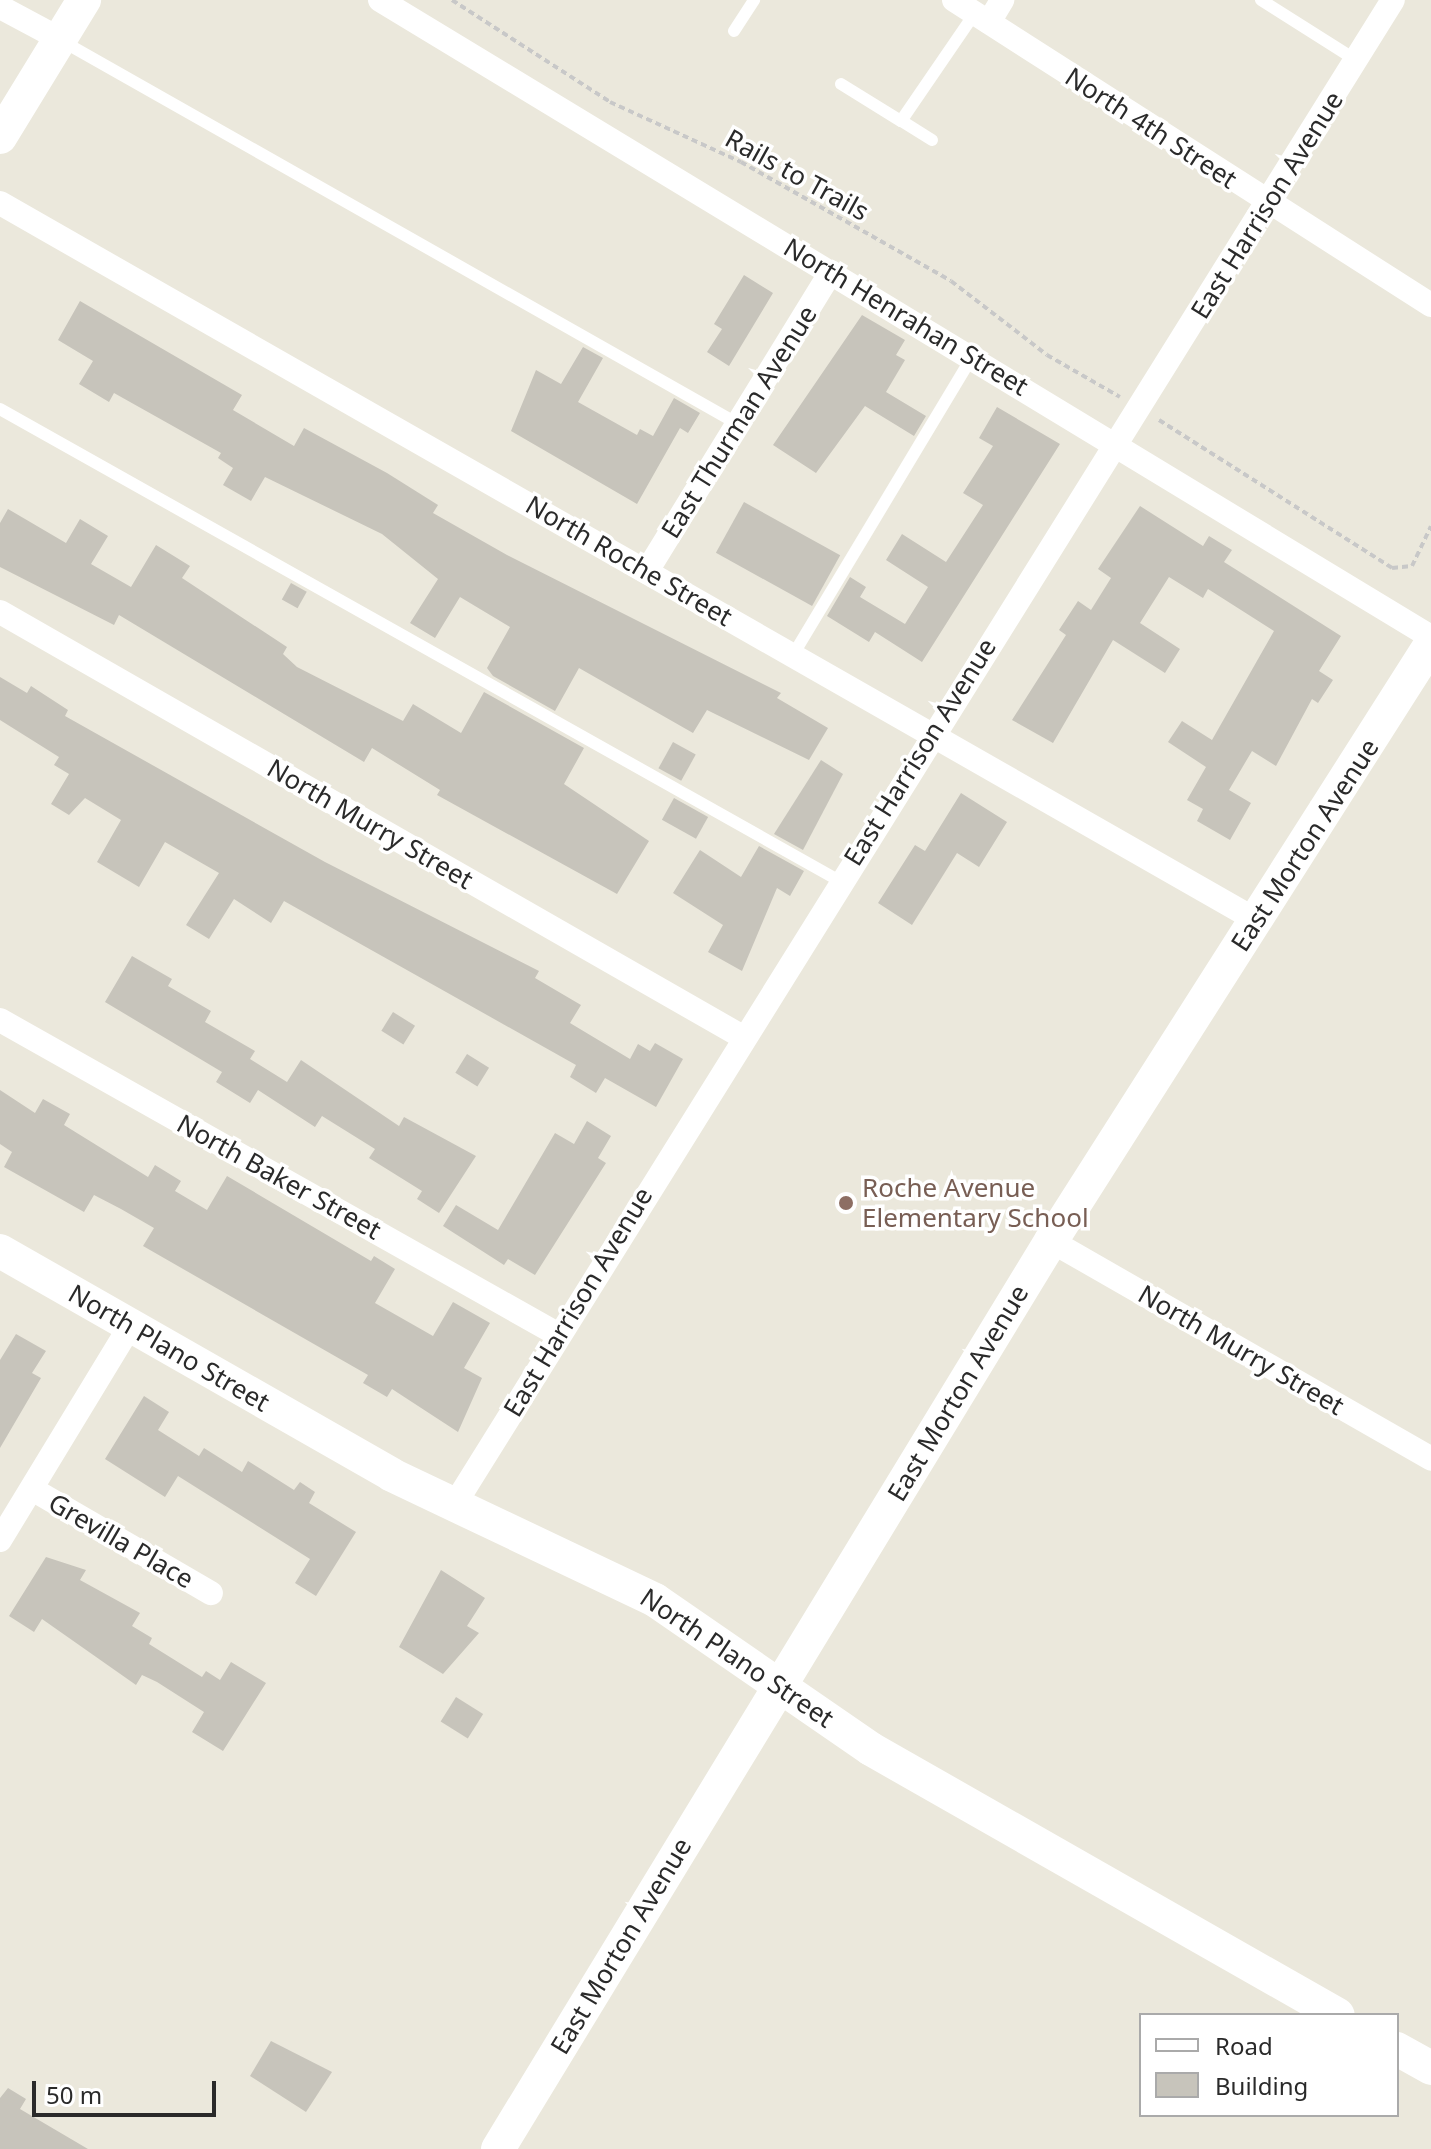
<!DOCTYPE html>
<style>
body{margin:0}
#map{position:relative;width:1431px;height:2149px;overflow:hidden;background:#ebe8dc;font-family:"Noto Sans",sans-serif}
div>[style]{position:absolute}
.building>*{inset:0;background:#c7c4bb;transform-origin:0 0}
.path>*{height:4px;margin-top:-2px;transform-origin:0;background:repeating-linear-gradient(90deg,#c8c8c8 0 6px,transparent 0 10px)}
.lane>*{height:12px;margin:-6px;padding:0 6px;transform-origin:6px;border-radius:6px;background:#fff}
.street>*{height:24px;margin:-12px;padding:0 12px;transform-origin:12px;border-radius:12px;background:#fff}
.secondary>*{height:34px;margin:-17px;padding:0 17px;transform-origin:17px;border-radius:17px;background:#fff}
.dots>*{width:22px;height:22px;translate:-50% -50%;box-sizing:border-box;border:4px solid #fff;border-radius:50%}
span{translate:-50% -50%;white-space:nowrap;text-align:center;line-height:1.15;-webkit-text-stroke:7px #fff;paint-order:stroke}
.street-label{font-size:26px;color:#2a2a2a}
.education-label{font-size:26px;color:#785e54}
.left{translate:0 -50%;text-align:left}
.legend{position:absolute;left:1139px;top:2013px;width:260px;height:104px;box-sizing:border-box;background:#fff;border:2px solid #aaa;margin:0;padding:10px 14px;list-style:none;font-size:24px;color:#2a2a2a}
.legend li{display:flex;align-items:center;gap:16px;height:40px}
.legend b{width:40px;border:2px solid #aaa}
.scale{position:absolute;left:32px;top:2081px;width:184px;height:36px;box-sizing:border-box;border:4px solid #2a2a2a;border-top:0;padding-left:10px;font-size:24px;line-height:28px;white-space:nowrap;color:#2a2a2a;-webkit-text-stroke:6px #fff;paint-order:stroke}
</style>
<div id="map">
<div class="building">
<i style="clip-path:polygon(744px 275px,773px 293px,729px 366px,707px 352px,722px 329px,714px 324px)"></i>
<i style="clip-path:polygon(80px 301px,242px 395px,233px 410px,294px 446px,304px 428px,387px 473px,438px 505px,433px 513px,507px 555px,781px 693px,777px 698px,828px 728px,809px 760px,707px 710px,693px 733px,579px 668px,555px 711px,493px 676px,487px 668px,510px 627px,460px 597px,435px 638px,410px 623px,438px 579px,382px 534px,265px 477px,251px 501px,223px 485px,233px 468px,218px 458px,221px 453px,114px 393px,109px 402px,79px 384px,93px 361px,58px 340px)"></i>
<i style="clip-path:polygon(862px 315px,905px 340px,896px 355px,905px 360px,886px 392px,926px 416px,914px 436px,865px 406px,816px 473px,773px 445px)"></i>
<i style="clip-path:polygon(583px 347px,603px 358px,578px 402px,637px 435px,640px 429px,653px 436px,674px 398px,700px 413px,688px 433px,680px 428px,637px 504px,511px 431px,536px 370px,561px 384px)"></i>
<i style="clip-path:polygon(997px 407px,1060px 444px,922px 662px,875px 632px,869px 642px,827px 616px,850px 577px,866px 587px,860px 597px,905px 624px,928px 587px,886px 560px,902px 534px,946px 562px,983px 505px,963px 493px,993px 446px,979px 438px)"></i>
<i style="left:744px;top:502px;width:110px;height:58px;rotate:29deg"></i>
<i style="clip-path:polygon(1140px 506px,1203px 546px,1209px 536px,1232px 550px,1224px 562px,1341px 636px,1319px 671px,1333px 680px,1318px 703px,1312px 699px,1276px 766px,1252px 751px,1229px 790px,1251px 803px,1230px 840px,1197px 821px,1203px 809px,1187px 800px,1206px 767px,1168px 742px,1182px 721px,1212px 740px,1274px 631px,1208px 589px,1203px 598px,1169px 577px,1140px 623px,1180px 649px,1165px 673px,1113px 640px,1053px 743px,1012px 720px,1066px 635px,1059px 630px,1078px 601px,1091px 610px,1111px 578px,1098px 569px)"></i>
<i style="clip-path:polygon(8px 509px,66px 543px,80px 519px,108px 536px,91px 564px,131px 587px,156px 545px,190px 566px,182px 578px,287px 647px,283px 654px,297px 667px,403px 721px,413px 704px,461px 733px,484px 692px,584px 748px,564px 784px,649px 841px,617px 894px,437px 795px,440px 790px,372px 748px,364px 762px,119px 615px,114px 625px,0 567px,0 523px)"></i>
<i style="left:291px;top:583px;width:18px;height:19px;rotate:29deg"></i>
<i style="clip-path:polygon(0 677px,27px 693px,31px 686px,68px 710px,65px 716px,325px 862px,539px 971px,535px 978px,581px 1005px,570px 1023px,630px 1059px,638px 1044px,650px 1051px,655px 1043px,683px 1059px,656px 1107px,605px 1078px,596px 1093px,570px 1077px,576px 1065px,284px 901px,271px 923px,234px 899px,209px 939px,186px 925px,219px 873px,165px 842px,139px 887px,97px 862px,121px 820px,85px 798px,69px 815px,51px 804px,69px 774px,54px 765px,59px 757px,0 720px)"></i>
<i style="left:673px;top:742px;width:26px;height:30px;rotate:29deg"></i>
<i style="clip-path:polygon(821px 760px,843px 774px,803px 850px,774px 834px)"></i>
<i style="clip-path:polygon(961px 793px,1007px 822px,979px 867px,957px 853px,912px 925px,878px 903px,915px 845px,925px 851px)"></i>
<i style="left:674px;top:798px;width:39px;height:25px;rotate:29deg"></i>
<i style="clip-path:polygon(759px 846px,804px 871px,790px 896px,777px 888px,742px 971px,708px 952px,723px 925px,673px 893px,700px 850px,741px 877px)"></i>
<i style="clip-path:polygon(132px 956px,172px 979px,168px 986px,211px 1011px,205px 1022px,255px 1051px,250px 1059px,287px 1082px,301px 1060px,399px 1126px,404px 1117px,476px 1156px,439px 1213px,417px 1199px,422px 1191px,369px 1158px,375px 1149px,322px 1116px,315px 1127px,258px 1090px,250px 1103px,216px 1082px,222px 1072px,105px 1002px)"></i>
<i style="left:393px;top:1012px;width:26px;height:22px;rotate:32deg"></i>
<i style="left:467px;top:1054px;width:26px;height:22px;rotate:32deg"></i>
<i style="clip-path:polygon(0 1090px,35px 1113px,43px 1099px,70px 1114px,64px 1125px,148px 1177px,155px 1165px,181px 1181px,175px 1191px,207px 1210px,227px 1176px,371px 1261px,374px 1256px,395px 1269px,375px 1303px,433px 1336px,453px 1302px,490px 1323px,464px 1368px,482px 1378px,458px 1432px,392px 1389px,387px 1397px,363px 1383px,368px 1375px,143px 1246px,154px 1228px,121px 1209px,94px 1195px,84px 1212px,4px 1167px,12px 1152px,0 1144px)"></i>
<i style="clip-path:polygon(587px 1121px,611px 1136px,598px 1158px,606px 1163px,535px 1275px,508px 1259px,504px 1265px,443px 1226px,456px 1205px,498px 1230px,555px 1133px,574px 1144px)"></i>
<i style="clip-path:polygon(16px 1334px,46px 1351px,32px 1373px,41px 1378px,0 1448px,0 1360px)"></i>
<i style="clip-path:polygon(144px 1396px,169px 1412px,158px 1430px,199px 1456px,204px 1448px,242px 1472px,248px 1461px,294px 1490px,300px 1482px,315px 1492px,309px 1503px,356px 1532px,316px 1596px,295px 1583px,310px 1559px,178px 1476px,165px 1497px,105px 1459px)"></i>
<i style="clip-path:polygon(46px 1557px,86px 1570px,80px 1580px,140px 1613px,132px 1626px,152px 1638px,149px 1644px,202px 1677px,206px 1671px,220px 1680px,231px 1662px,266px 1683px,223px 1751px,192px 1732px,204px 1712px,157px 1682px,142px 1675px,136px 1685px,42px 1619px,34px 1632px,9px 1616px)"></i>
<i style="clip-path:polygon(441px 1570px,485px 1598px,467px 1626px,479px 1633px,443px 1674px,399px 1647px)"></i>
<i style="left:456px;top:1697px;width:32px;height:29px;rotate:32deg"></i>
<i style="clip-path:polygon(271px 2041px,332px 2072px,306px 2112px,250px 2076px)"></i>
<i style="clip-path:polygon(8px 2088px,26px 2099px,20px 2109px,88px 2149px,0 2149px,0 2098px)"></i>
</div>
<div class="path">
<i style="left:452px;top:0;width:188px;rotate:32.8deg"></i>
<i style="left:610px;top:102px;width:144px;rotate:24.6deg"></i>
<i style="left:741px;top:162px;width:241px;rotate:29.5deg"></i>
<i style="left:951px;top:281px;width:121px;rotate:37.6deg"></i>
<i style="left:1047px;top:355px;width:84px;rotate:29.9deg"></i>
<i style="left:1159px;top:420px;width:276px;rotate:32.4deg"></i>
<i style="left:1392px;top:568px;width:20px;rotate:-6deg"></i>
<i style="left:1412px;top:566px;width:44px;rotate:-64.6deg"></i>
</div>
<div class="lane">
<i style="left:1261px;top:0;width:112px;rotate:32.3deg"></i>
<i style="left:734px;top:31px;width:37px;rotate:-57deg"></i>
<i style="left:62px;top:41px;width:777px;rotate:29.53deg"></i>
<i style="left:841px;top:84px;width:70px;rotate:31.7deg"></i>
<i style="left:932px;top:140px;width:36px;rotate:-148deg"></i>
<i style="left:901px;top:121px;width:131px;rotate:-55.6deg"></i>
<i style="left:0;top:409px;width:961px;rotate:29.34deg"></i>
<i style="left:793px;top:655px;width:348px;rotate:-59deg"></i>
</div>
<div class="street">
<i style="left:380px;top:0;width:1229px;rotate:31.22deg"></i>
<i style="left:954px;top:0;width:566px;rotate:32.6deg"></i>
<i style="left:0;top:7px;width:68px;rotate:28.1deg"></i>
<i style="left:989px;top:22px;width:26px;rotate:-59deg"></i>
<i style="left:0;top:203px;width:1448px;rotate:29.72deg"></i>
<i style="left:647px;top:571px;width:351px;rotate:-58.4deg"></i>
<i style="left:0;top:612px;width:854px;rotate:29.78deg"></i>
<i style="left:0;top:1020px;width:639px;rotate:29.41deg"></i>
<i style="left:1051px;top:1241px;width:438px;rotate:29.8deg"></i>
<i style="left:32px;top:1489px;width:207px;rotate:30.2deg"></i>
<i style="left:453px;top:1507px;width:1776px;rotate:-58.05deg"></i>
<i style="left:0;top:1540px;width:250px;rotate:-58.7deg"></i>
</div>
<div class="secondary">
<i style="left:0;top:137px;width:161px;rotate:-58.5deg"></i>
<i style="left:0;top:1251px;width:451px;rotate:29.7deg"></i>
<i style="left:392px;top:1475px;width:291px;rotate:25.4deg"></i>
<i style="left:655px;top:1600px;width:262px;rotate:34.6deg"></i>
<i style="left:871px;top:1749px;width:537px;rotate:29.67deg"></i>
<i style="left:1397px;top:2049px;width:39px;rotate:29deg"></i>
<i style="left:498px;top:2149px;width:1063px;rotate:-58.66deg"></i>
<i style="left:1051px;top:1241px;width:708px;rotate:-57.52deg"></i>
</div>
<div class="dots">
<i style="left:846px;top:1203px;background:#8d6e63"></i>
</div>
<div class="street-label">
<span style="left:1151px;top:128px;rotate:33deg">North 4th Street</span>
<span style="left:797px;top:175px;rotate:29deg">Rails to Trails</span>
<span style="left:1267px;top:205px;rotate:-58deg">East Harrison Avenue</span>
<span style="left:906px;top:317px;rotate:31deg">North Henrahan Street</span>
<span style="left:739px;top:422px;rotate:-58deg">East Thurman Avenue</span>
<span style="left:629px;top:561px;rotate:30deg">North Roche Street</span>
<span style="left:920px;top:752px;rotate:-58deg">East Harrison Avenue</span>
<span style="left:370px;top:824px;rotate:30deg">North Murry Street</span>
<span style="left:1305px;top:845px;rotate:-57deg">East Morton Avenue</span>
<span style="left:279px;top:1177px;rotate:29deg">North Baker Street</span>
<span style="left:578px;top:1302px;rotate:-59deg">East Harrison Avenue</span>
<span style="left:169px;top:1348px;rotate:30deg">North Plano Street</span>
<span style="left:1241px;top:1350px;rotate:30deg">North Murry Street</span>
<span style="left:958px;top:1393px;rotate:-59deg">East Morton Avenue</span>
<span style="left:121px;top:1541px;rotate:30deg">Grevilla Place</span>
<span style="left:737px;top:1658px;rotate:34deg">North Plano Street</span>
<span style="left:621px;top:1946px;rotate:-59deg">East Morton Avenue</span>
</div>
<div class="education-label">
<span class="left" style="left:862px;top:1203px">Roche Avenue<br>Elementary School</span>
</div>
<ul class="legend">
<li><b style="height:10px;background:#fff"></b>Road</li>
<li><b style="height:22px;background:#c7c4bb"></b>Building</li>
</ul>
<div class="scale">50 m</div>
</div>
